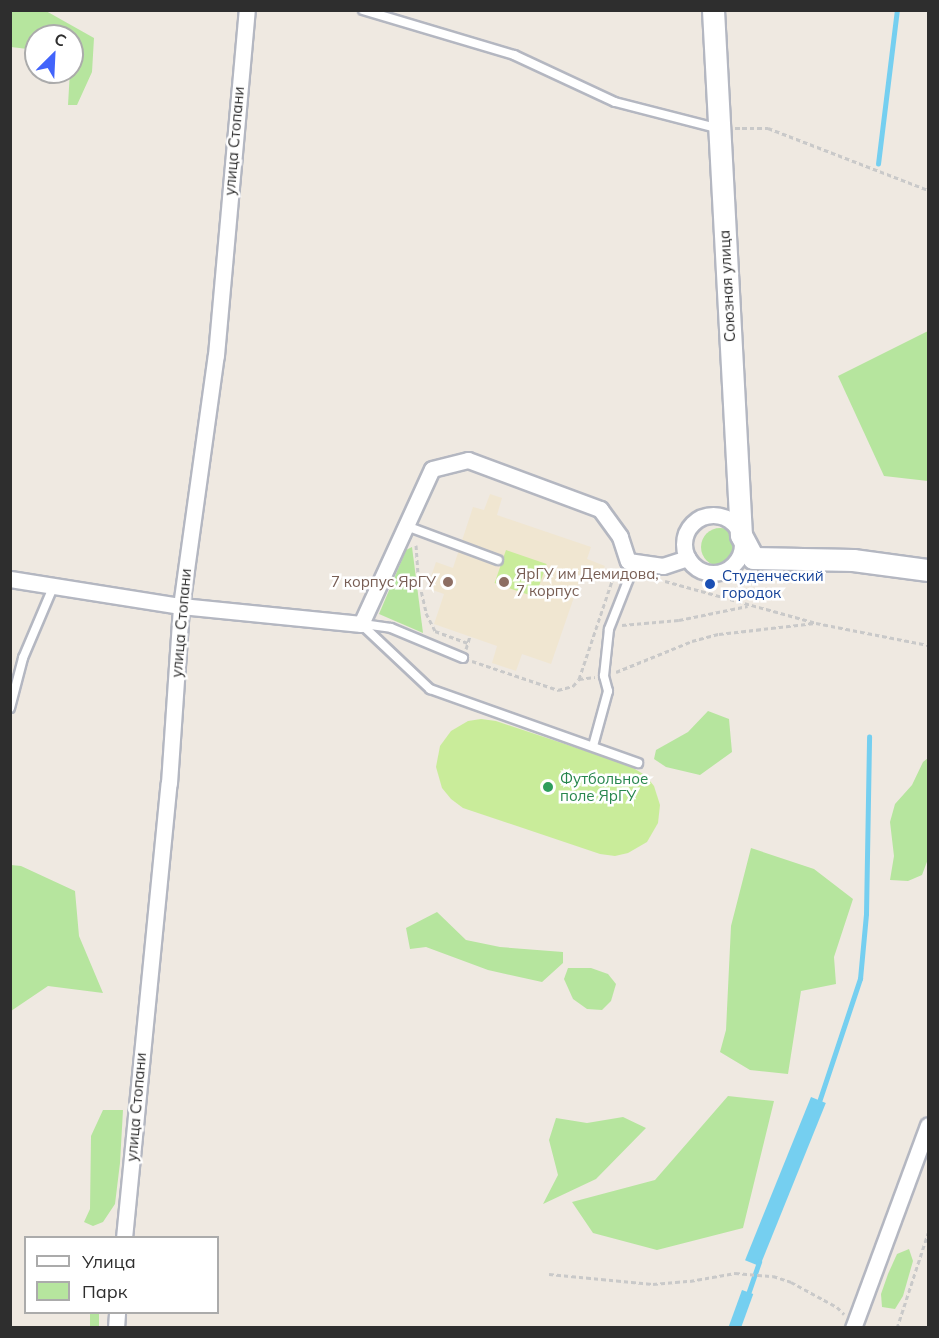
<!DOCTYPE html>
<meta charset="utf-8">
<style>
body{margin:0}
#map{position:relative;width:939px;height:1338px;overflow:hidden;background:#efe9e1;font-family:Mulish,sans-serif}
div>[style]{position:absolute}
.education>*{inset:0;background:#f0e6d1}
.green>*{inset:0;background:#b6e59e;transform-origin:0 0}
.round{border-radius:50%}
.pitch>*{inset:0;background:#c9ec9a;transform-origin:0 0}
.water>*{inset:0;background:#75cff0;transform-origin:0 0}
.stream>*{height:4.5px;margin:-2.25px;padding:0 2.25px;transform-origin:2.25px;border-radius:2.25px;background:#75cff0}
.path>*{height:3px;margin-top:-1.5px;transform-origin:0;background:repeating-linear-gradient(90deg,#c9c9c9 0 4.5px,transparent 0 7.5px)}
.roads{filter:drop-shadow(2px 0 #b4b7c1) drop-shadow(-2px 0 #b4b7c1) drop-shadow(0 2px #b4b7c1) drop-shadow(0 -2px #b4b7c1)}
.lane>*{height:8px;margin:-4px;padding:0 4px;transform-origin:4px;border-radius:4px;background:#fff}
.street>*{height:15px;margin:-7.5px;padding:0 7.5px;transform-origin:7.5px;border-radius:7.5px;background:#fff}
.street>.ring{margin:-7.5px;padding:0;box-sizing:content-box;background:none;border:15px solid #fff;border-radius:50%}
.secondary>*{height:21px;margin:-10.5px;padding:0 10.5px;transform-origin:10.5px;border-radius:10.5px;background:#fff}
.dots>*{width:16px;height:16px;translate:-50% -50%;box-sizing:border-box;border:3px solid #fff;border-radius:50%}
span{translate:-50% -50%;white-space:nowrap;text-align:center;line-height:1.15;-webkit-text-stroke:5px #fff;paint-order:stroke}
.street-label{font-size:15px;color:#2e2e2e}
.education-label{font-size:15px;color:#785e54}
.left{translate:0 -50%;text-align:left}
.right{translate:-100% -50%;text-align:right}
.transit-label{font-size:15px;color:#164399}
.leisure-label{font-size:15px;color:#27864d}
.frame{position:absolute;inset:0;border:12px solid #2e2e2e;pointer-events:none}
.legend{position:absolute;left:24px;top:1236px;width:195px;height:78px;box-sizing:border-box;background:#fff;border:2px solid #ababab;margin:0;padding:8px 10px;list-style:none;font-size:18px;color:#2e2e2e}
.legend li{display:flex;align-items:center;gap:12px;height:30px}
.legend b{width:30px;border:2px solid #ababab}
.north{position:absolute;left:24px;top:24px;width:60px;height:60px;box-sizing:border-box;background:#fff;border:2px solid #ababab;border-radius:50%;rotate:24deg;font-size:16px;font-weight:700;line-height:24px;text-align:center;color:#2e2e2e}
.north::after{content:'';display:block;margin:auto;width:21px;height:27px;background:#4264fb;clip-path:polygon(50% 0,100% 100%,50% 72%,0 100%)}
</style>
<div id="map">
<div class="education">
<i style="clip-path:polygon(490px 494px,502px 498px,497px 515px,591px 547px,587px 559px,605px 566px,601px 576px,583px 571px,551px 664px,522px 654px,516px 671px,492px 663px,497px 646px,434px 624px,444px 594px,427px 588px,436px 562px,453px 568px,473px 507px,484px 510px)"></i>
</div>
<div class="green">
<i style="clip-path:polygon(11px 10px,46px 11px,94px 38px,92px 72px,77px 105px,68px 105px,72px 36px,36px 36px,36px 50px,11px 47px)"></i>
<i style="clip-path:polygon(928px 331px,928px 481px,884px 476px,838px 376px)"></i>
<i class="round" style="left:701px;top:528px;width:38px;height:38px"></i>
<i style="clip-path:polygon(412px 547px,423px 633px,379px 614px,406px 550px)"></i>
<i style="clip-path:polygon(708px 711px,729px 719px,732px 752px,700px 775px,666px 767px,654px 759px,656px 750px,688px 732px)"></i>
<i style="clip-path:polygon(928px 758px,928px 859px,922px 875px,908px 881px,890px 880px,894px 856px,890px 822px,895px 804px,912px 785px,923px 762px)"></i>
<i style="clip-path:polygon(751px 848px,814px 869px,853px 899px,834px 957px,836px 984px,801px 991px,788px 1074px,750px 1070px,720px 1052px,726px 1030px,731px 926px)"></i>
<i style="clip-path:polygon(11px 865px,21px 866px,75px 891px,79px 936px,103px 993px,48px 986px,11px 1011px)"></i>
<i style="clip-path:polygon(437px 912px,466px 940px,500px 947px,563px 952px,563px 963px,542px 982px,488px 970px,426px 947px,410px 949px,406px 928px)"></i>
<i style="clip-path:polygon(568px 968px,591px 968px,608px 974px,616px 984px,611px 1001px,602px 1010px,587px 1009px,573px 999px,564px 979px)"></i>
<i style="clip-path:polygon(728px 1096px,774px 1101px,743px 1228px,657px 1250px,593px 1233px,572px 1202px,655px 1180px)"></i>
<i style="clip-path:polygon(103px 1110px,123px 1110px,120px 1163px,115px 1204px,103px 1222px,93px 1226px,84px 1222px,90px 1209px,91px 1136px)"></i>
<i style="clip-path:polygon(623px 1117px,646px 1128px,596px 1179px,543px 1204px,558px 1175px,549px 1140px,556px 1118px,587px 1123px)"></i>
<i style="clip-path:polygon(909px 1249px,913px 1261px,903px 1296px,895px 1309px,882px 1307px,881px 1294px,888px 1274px,897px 1254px)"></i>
<i style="left:90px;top:1313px;width:9px;height:14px"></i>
</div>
<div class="pitch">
<i style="left:506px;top:550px;width:43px;height:35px;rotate:19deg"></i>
<i style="clip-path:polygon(481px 719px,496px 721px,628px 765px,645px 775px,654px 786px,660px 805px,658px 823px,647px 842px,628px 853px,615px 856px,600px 854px,463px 808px,451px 799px,442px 788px,436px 767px,440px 746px,451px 731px,468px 721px)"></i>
</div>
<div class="water">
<i style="left:811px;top:1097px;width:16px;height:176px;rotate:22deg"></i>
<i style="left:742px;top:1290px;width:12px;height:39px;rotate:20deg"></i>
</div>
<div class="stream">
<i style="left:878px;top:164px;width:155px;rotate:-83deg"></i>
<i style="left:818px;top:1105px;width:133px;rotate:-71.6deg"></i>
<i style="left:860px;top:979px;width:65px;rotate:-84.7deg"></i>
<i style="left:866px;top:914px;width:177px;rotate:-89deg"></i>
<i style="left:747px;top:1297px;width:37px;rotate:-71deg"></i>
</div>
<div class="path">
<i style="left:735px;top:128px;width:33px"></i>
<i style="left:768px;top:128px;width:172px;rotate:21.2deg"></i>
<i style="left:416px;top:545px;width:32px;rotate:86deg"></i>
<i style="left:418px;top:577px;width:37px;rotate:77deg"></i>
<i style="left:426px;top:613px;width:20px;rotate:63deg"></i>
<i style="left:435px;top:631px;width:35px;rotate:20deg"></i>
<i style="left:665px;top:581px;width:157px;rotate:15.5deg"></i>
<i style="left:816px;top:623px;width:114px;rotate:11.1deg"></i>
<i style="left:622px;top:625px;width:57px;rotate:-5deg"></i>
<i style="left:679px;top:620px;width:70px;rotate:-11.5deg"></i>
<i style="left:466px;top:649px;width:14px;rotate:-73deg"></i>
<i style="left:472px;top:661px;width:91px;rotate:18.6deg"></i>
<i style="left:558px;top:690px;width:16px;rotate:-15deg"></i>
<i style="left:573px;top:686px;width:9px;rotate:-49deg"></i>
<i style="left:579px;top:679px;width:103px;rotate:-71.4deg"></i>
<i style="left:612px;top:581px;width:9px;rotate:-49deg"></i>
<i style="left:616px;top:672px;width:82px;rotate:-22.2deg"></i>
<i style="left:692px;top:641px;width:28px;rotate:-15deg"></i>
<i style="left:719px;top:634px;width:97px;rotate:-6.5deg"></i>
<i style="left:579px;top:679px;width:16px;rotate:-7deg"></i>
<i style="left:549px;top:1274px;width:104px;rotate:5.5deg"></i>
<i style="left:653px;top:1284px;width:37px;rotate:-5deg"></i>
<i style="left:690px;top:1281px;width:46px;rotate:-10.1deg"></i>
<i style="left:735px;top:1273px;width:38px;rotate:5deg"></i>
<i style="left:773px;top:1276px;width:19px;rotate:18deg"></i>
<i style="left:791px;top:1282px;width:52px;rotate:28.5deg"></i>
<i style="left:837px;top:1307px;width:10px;rotate:45deg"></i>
<i style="left:897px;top:1328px;width:100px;rotate:-71.9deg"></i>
</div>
<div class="roads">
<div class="lane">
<i style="left:363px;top:10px;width:158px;rotate:16.6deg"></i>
<i style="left:514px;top:55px;width:111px;rotate:25deg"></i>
<i style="left:615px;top:102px;width:104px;rotate:14.4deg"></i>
<i style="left:406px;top:526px;width:98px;rotate:20.3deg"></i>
<i style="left:361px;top:624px;width:95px;rotate:43.3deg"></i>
<i style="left:430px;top:689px;width:221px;rotate:19.6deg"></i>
<i style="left:363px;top:624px;width:28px;rotate:8deg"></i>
<i style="left:391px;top:628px;width:78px;rotate:22.6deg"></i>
<i style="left:10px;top:708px;width:52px;rotate:-75.4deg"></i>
<i style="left:23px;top:658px;width:79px;rotate:-67deg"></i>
<i style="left:593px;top:746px;width:57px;rotate:-74.7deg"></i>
<i style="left:608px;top:691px;width:16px;rotate:-105deg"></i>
<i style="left:604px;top:676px;width:47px;rotate:-83.9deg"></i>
<i style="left:609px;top:629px;width:71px;rotate:-68.5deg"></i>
</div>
<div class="street">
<i class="ring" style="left:684px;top:515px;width:43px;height:43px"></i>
<i style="left:10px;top:579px;width:173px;rotate:9deg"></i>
<i style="left:181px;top:606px;width:181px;rotate:5.7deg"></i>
<i style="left:361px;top:624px;width:170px;rotate:-65.4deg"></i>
<i style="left:432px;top:469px;width:37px;rotate:-14deg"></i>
<i style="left:468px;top:460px;width:141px;rotate:20.4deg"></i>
<i style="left:600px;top:509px;width:34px;rotate:54deg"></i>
<i style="left:620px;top:537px;width:25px;rotate:72deg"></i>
<i style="left:628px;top:561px;width:35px;rotate:8deg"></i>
<i style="left:663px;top:566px;width:26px;rotate:-18deg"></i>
<i style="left:124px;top:1238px;width:457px;rotate:-84.4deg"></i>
<i style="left:169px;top:783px;width:177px;rotate:-86.1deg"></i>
<i style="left:181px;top:606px;width:253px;rotate:-82.1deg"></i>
<i style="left:216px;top:355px;width:346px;rotate:-84.9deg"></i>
<i style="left:116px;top:1328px;width:16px;rotate:-86deg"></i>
<i style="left:853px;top:1328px;width:216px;rotate:-69.7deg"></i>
</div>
<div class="secondary">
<i style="left:713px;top:10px;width:526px;rotate:86.95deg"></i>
<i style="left:741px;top:535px;width:26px;rotate:62deg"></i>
<i style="left:753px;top:558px;width:100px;rotate:1.1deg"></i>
<i style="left:853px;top:560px;width:76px;rotate:7.6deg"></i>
</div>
</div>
<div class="dots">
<i style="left:448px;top:582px;background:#8d6e63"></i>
<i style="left:504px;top:582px;background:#8d6e63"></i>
<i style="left:710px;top:584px;background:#1a4fb4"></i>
<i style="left:548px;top:787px;background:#2e9e5b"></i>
</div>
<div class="street-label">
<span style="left:234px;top:141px;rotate:-85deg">улица Стопани</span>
<span style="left:727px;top:286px;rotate:-93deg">Союзная улица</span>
<span style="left:181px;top:623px;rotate:-85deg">улица Стопани</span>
<span style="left:136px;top:1107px;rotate:-85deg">улица Стопани</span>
</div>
<div class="education-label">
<span class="left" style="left:516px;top:582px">ЯрГУ им Демидова,<br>7 корпус</span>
<span class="right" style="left:436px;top:582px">7 корпус ЯрГУ</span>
</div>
<div class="transit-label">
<span class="left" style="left:722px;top:584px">Студенческий<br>городок</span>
</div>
<div class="leisure-label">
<span class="left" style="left:560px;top:787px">Футбольное<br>поле ЯрГУ</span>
</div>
<div class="frame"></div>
<ul class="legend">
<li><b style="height:8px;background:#fff"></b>Улица</li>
<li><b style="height:16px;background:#b6e59e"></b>Парк</li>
</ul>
<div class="north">С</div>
</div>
